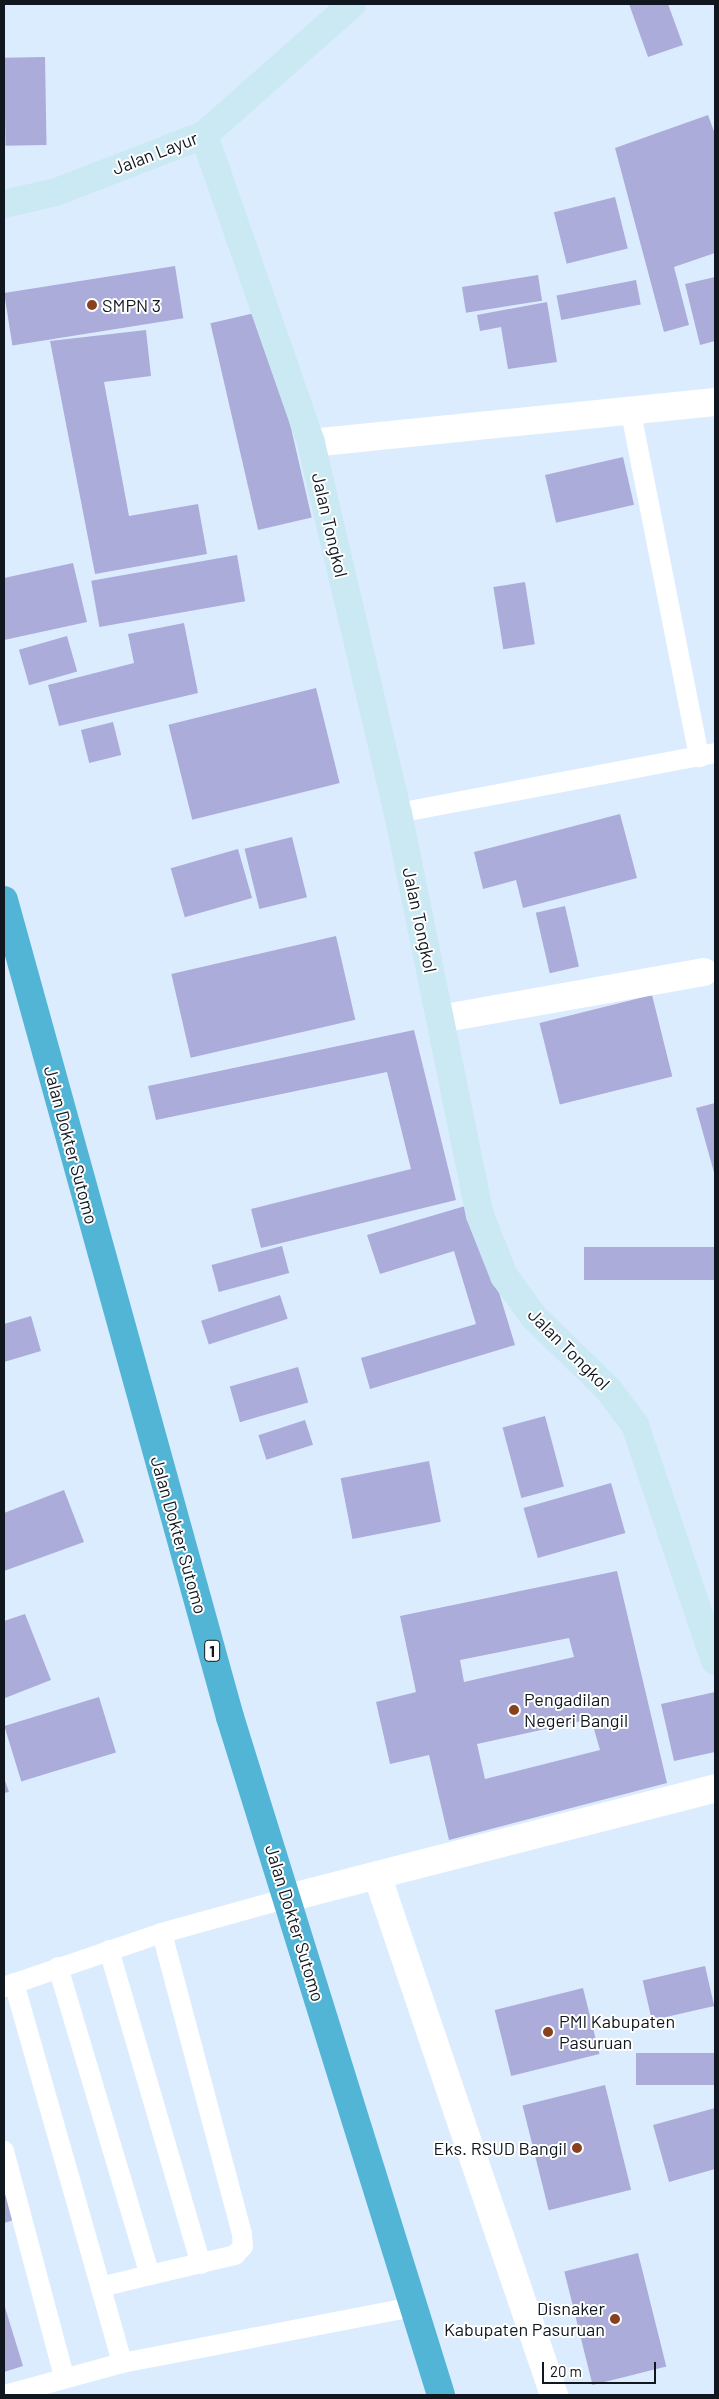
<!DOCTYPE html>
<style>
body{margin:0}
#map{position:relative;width:719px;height:2399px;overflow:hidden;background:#dcecff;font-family:Barlow,sans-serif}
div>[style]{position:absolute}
.building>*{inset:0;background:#abacda;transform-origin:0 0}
.lane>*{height:20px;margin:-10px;padding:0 10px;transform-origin:10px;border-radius:10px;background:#fff}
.street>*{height:28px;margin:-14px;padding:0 14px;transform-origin:14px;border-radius:14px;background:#fff}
.secondary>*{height:28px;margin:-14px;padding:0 14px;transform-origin:14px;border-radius:14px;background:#cbe9f3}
.highway>*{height:28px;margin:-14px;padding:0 14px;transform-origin:14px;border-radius:14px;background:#52b5d6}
.dots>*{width:14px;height:14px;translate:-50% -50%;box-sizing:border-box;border:2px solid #fff;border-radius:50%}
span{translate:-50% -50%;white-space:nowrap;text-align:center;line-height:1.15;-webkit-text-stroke:4px #fff;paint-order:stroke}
.shield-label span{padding:1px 4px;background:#fff;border:1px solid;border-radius:4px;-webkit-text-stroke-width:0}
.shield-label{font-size:16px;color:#10171f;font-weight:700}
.street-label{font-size:18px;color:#10171f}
.poi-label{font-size:18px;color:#10171f}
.left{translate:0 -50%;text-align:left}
.right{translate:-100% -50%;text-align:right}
.frame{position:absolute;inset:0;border:5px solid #10171f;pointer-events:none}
.scale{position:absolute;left:542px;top:2362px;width:114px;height:22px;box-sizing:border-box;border:2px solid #10171f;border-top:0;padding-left:6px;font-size:15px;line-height:18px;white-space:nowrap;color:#10171f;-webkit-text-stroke:4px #fff;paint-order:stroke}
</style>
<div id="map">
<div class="building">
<i style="clip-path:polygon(629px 4px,668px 4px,683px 45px,648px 57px)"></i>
<i style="left:45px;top:57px;width:88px;height:41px;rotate:89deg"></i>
<i style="clip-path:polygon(708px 115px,715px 134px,715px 253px,674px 267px,689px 325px,664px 332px,615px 148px)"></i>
<i style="left:615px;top:197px;width:53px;height:63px;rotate:76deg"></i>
<i style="left:175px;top:266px;width:53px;height:173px;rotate:81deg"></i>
<i style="left:538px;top:275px;width:26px;height:77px;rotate:81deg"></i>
<i style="clip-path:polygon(715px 277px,715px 341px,700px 345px,685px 284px)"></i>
<i style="left:636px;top:280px;width:25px;height:81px;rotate:79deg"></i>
<i style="clip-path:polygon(547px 302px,557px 362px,508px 369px,501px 327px,480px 331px,477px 315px)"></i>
<i style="left:264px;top:311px;width:212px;height:55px;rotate:77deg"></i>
<i style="clip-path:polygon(146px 330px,151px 376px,104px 382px,129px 516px,198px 504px,207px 554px,95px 574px,50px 341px)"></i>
<i style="left:623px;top:457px;width:49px;height:80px;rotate:77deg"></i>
<i style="left:237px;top:555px;width:47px;height:148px;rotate:80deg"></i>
<i style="clip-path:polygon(73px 563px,87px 622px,4px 640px,4px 578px)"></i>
<i style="left:525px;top:582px;width:63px;height:32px;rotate:81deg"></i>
<i style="clip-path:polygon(184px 623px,198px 693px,59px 726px,48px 685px,134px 663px,128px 634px)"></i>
<i style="left:67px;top:636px;width:37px;height:50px;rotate:74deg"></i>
<i style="left:316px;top:688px;width:98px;height:152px;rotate:76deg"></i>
<i style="left:113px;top:722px;width:34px;height:33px;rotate:76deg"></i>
<i style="clip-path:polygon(620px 814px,637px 878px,523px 908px,516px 880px,483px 889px,474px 852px)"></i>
<i style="left:292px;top:837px;width:62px;height:49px;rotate:76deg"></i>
<i style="left:238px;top:849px;width:51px;height:70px;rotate:74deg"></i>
<i style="left:565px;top:906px;width:62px;height:30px;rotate:77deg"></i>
<i style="left:336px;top:936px;width:86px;height:169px;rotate:77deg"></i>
<i style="left:652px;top:995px;width:84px;height:116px;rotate:76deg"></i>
<i style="clip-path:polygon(414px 1030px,456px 1200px,261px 1248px,251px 1209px,411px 1169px,387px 1072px,156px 1120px,148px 1086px)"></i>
<i style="clip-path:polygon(715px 1103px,715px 1176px,696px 1108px)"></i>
<i style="clip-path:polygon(472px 1204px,515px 1345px,370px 1389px,361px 1358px,476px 1324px,454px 1251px,380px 1274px,367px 1235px)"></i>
<i style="left:282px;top:1246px;width:28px;height:73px;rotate:75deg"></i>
<i style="left:715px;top:1247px;width:33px;height:131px;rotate:90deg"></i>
<i style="left:280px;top:1295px;width:25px;height:83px;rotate:72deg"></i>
<i style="clip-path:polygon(31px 1316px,41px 1351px,4px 1362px,4px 1324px)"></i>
<i style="left:298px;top:1367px;width:37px;height:71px;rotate:74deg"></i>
<i style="left:545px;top:1416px;width:73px;height:44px;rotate:75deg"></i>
<i style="left:305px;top:1420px;width:26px;height:49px;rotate:72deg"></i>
<i style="left:429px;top:1461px;width:62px;height:90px;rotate:79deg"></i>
<i style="left:611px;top:1483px;width:52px;height:91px;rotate:74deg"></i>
<i style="clip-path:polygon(64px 1490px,84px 1542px,4px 1571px,4px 1513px)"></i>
<i style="clip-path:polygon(evenodd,617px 1571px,667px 1783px,449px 1840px,429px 1755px,390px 1764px,376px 1702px,416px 1692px,400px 1616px,617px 1571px,569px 1638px,574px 1657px,464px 1682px,460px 1660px,569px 1638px,617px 1571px,591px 1719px,600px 1750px,485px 1779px,477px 1744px,591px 1719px)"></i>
<i style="clip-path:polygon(25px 1614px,51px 1680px,5px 1698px,4px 1621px)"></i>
<i style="clip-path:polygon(715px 1692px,715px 1752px,674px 1761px,661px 1704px)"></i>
<i style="left:99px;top:1697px;width:58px;height:99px;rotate:73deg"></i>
<i style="clip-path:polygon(4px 1778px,9px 1792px,4px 1793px)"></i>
<i style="left:705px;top:1966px;width:41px;height:64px;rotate:77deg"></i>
<i style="left:583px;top:1988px;width:68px;height:91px;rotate:76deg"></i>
<i style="left:715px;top:2053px;width:32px;height:79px;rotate:90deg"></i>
<i style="left:605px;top:2085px;width:108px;height:85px;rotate:76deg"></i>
<i style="clip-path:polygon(715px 2108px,715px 2169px,669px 2182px,653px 2125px)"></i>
<i style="clip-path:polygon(4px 2189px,14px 2220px,4px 2223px)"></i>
<i style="left:638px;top:2253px;width:117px;height:76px;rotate:76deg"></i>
<i style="clip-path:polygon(4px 2304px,23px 2366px,4px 2372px)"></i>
</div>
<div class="lane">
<i style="left:631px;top:413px;width:351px;rotate:78.8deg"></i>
<i style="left:398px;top:813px;width:323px;rotate:-10.7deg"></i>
<i style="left:109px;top:1950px;width:327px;rotate:73.7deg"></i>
<i style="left:58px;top:1967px;width:321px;rotate:73.4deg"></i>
<i style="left:150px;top:2275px;width:87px;rotate:-13.2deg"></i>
<i style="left:235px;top:2255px;width:12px;rotate:-48deg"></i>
<i style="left:243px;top:2246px;width:12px;rotate:-95deg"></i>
<i style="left:242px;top:2234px;width:311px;rotate:-104.9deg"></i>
<i style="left:14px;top:1983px;width:395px;rotate:74.1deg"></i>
<i style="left:4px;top:1987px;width:167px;rotate:-18.9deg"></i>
<i style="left:162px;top:1933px;width:131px;rotate:-15.5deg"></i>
<i style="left:4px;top:2151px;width:234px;rotate:75.1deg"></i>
<i style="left:101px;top:2287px;width:50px;rotate:-13.8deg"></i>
<i style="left:5px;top:2395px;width:121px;rotate:-15.3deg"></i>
<i style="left:122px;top:2363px;width:296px;rotate:-10.9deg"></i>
</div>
<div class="street">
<i style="left:311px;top:443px;width:406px;rotate:-5.8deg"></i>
<i style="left:440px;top:1019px;width:268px;rotate:-10.1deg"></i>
<i style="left:377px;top:1875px;width:549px;rotate:71.2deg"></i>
<i style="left:288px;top:1898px;width:441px;rotate:-14.4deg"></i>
</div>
<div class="secondary">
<i style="left:204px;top:135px;width:326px;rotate:70.8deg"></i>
<i style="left:311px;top:443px;width:380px;rotate:76.8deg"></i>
<i style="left:398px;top:813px;width:410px;rotate:78.5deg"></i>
<i style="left:480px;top:1215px;width:66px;rotate:68.5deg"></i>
<i style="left:504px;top:1276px;width:51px;rotate:53.8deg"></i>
<i style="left:534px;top:1317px;width:105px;rotate:44.2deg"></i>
<i style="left:609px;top:1390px;width:44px;rotate:53.4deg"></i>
<i style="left:635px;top:1425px;width:249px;rotate:71.3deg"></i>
<i style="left:4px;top:204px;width:53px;rotate:-13deg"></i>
<i style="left:56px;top:192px;width:159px;rotate:-21.1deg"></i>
<i style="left:204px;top:135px;width:198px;rotate:-41.5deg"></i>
</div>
<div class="highway">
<i style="left:4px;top:900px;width:848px;rotate:74.54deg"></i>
<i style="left:230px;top:1717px;width:710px;rotate:72.71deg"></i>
</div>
<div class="dots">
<i style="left:92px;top:305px;background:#88411f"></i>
<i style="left:514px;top:1710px;background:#88411f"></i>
<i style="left:548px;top:2032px;background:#88411f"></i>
<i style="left:577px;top:2148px;background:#88411f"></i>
<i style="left:615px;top:2319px;background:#88411f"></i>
</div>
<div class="shield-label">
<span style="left:212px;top:1651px">1</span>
</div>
<div class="street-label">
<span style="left:155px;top:153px;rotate:-21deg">Jalan Layur</span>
<span style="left:330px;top:525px;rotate:77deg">Jalan Tongkol</span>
<span style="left:420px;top:920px;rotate:78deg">Jalan Tongkol</span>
<span style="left:71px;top:1145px;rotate:75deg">Jalan Dokter Sutomo</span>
<span style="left:569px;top:1349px;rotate:45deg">Jalan Tongkol</span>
<span style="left:179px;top:1535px;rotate:74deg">Jalan Dokter Sutomo</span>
<span style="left:295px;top:1923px;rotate:73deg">Jalan Dokter Sutomo</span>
</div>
<div class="poi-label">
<span class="left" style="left:102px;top:305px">SMPN 3</span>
<span class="left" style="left:524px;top:1710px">Pengadilan<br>Negeri Bangil</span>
<span class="left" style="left:559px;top:2032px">PMI Kabupaten<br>Pasuruan</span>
<span class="right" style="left:567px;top:2148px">Eks. RSUD Bangil</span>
<span class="right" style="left:605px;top:2319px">Disnaker<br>Kabupaten Pasuruan</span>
</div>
<div class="frame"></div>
<div class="scale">20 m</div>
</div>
